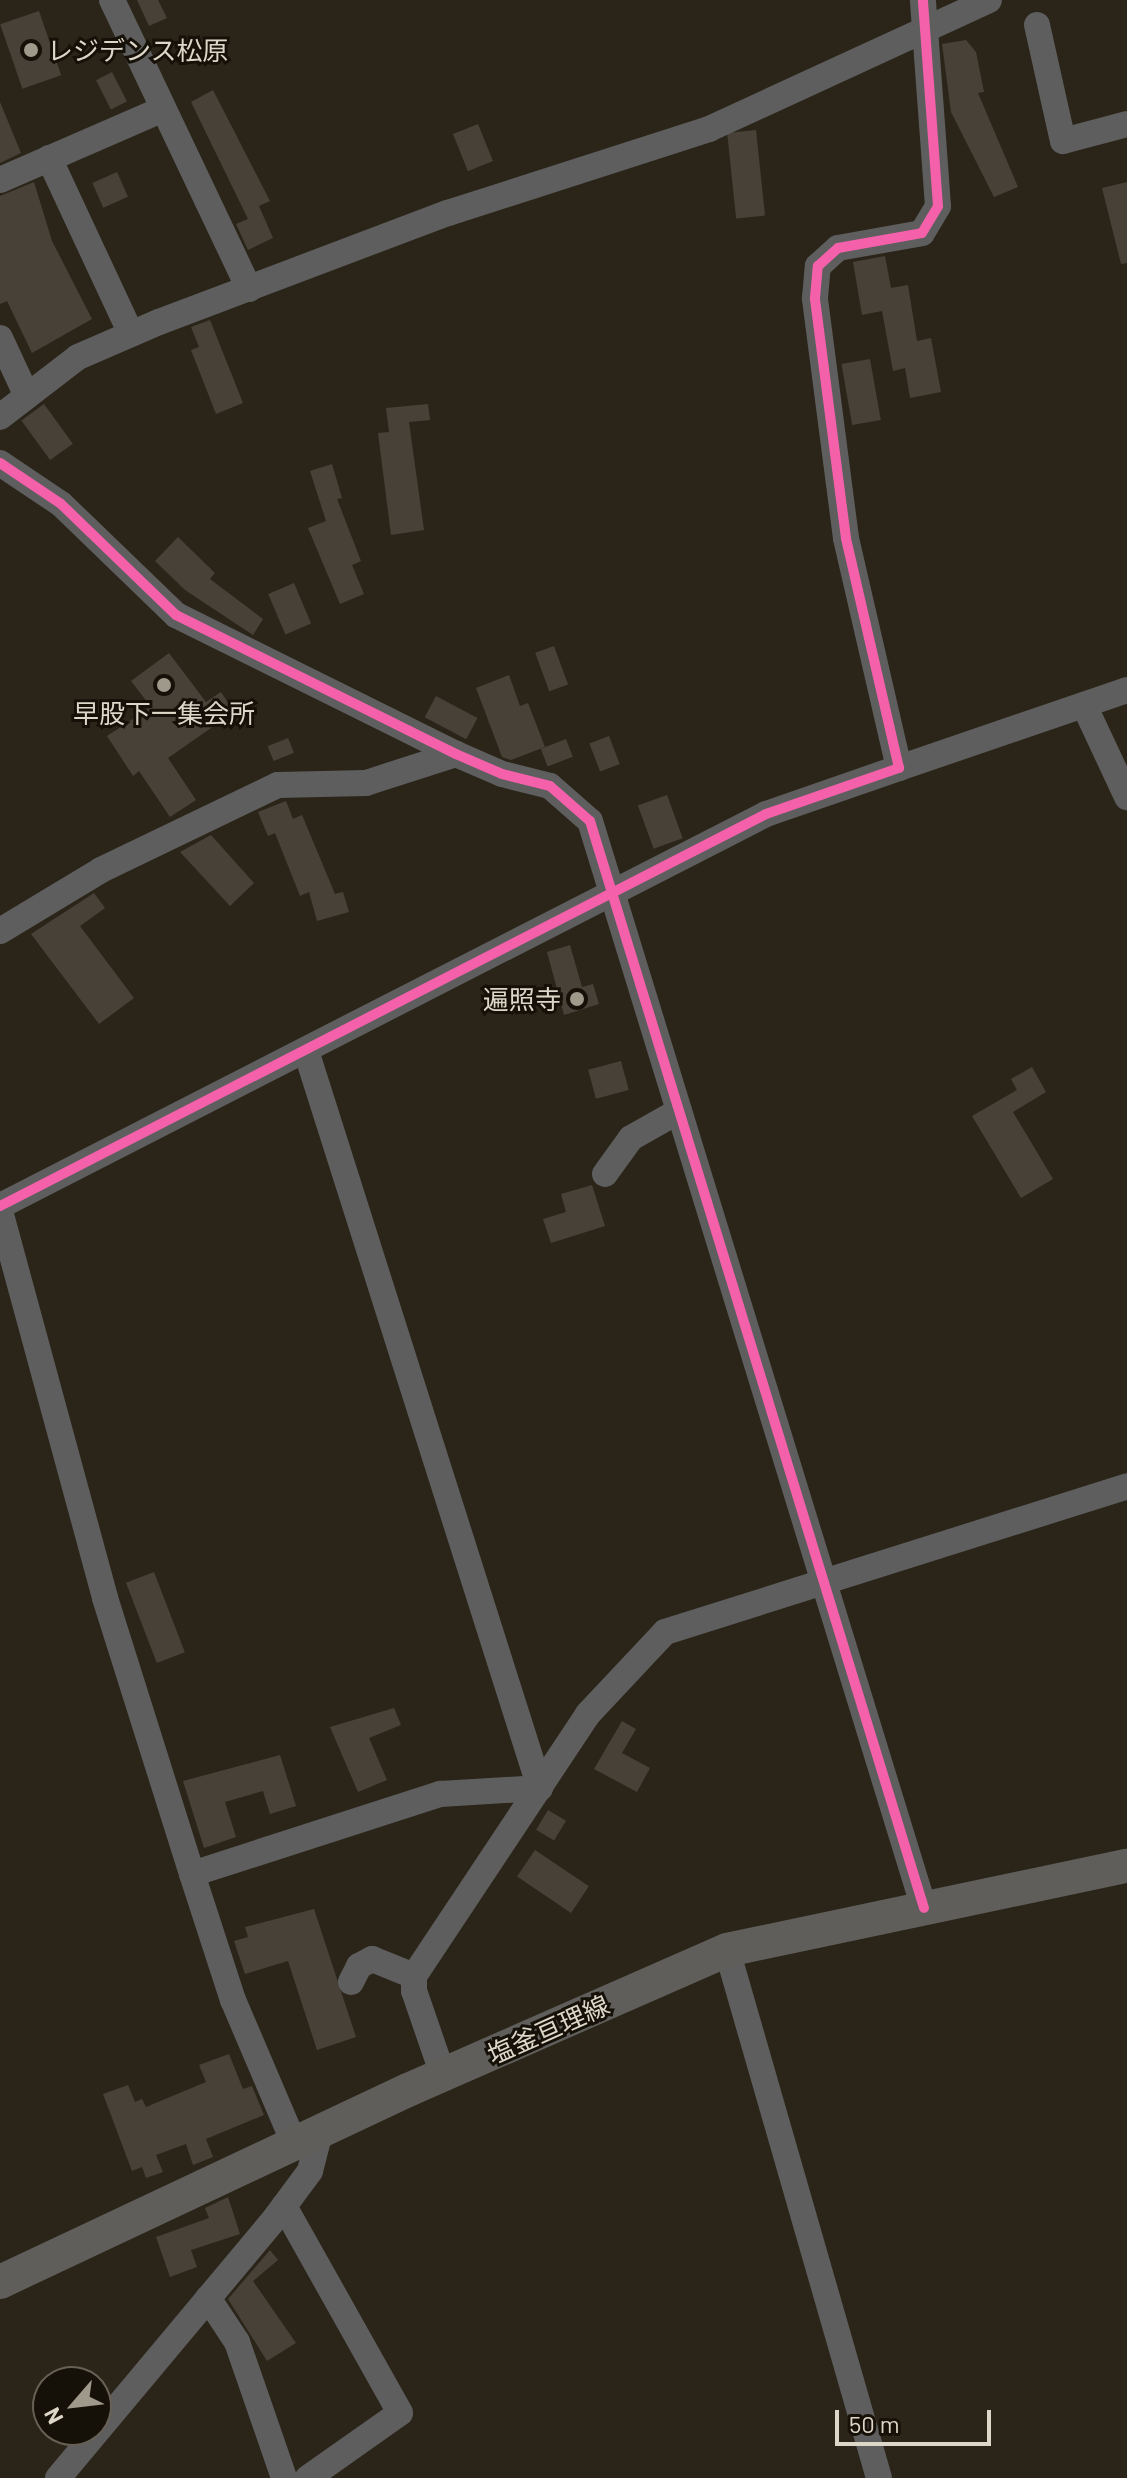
<!DOCTYPE html>
<meta charset="utf-8">
<style>
body{margin:0}
#map{position:relative;width:1127px;height:2478px;overflow:hidden;background:#2b2519;font-family:Barlow,"Noto Sans JP",sans-serif}
div>[style]{position:absolute}
.building>*{inset:0;background:#474138;transform-origin:0 0}
.minor>*{height:26px;margin:-13px;padding:0 13px;transform-origin:13px;border-radius:13px;background:#5e5e5e}
.major>*{height:34px;margin:-17px;padding:0 17px;transform-origin:17px;border-radius:17px;background:#5f5e5b}
.cycleway>*{height:10px;margin:-5px;padding:0 5px;transform-origin:5px;border-radius:5px;background:#f560ab}
.dots>*{width:22px;height:22px;translate:-50% -50%;box-sizing:border-box;border:4px solid #161108;border-radius:50%}
span{translate:-50% -50%;white-space:nowrap;text-align:center;line-height:1.15;-webkit-text-stroke:6px #161108;paint-order:stroke}
.poi-label{font-size:26px;color:#ddd7c9}
.left{translate:0 -50%;text-align:left}
.right{translate:-100% -50%;text-align:right}
.street-label{font-size:26px;color:#ddd7c9}
.north{position:absolute;left:32px;top:2366px;width:80px;height:80px;box-sizing:border-box;background:#161108;border:2px solid #666055;border-radius:50%;rotate:242deg;font-size:22px;font-weight:700;line-height:32px;text-align:center;color:#ddd7c9}
.north::after{content:'';display:block;margin:auto;width:28px;height:36px;background:#9f998b;clip-path:polygon(50% 0,100% 100%,50% 72%,0 100%)}
.scale{position:absolute;left:835px;top:2410px;width:156px;height:36px;box-sizing:border-box;border:4px solid #ddd7c9;border-top:0;padding-left:10px;font-size:24px;line-height:28px;white-space:nowrap;color:#ddd7c9;-webkit-text-stroke:6px #161108;paint-order:stroke}
</style>
<div id="map">
<div class="building">
<i style="clip-path:polygon(137px 0,158px 0,167px 18px,149px 26px)"></i>
<i style="left:39px;top:11px;width:68px;height:41px;rotate:71deg"></i>
<i style="clip-path:polygon(966px 40px,976px 52px,984px 92px,978px 93px,1018px 187px,994px 197px,951px 112px,942px 44px)"></i>
<i style="left:112px;top:72px;width:33px;height:18px;rotate:63deg"></i>
<i style="clip-path:polygon(213px 90px,270px 201px,259px 206px,273px 238px,248px 250px,236px 224px,248px 219px,191px 102px)"></i>
<i style="clip-path:polygon(0 102px,21px 153px,0 163px)"></i>
<i style="left:478px;top:124px;width:40px;height:27px;rotate:68deg"></i>
<i style="left:756px;top:130px;width:86px;height:29px;rotate:84deg"></i>
<i style="left:117px;top:172px;width:27px;height:27px;rotate:66deg"></i>
<i style="clip-path:polygon(34px 182px,52px 241px,92px 319px,32px 353px,7px 301px,0 304px,0 196px)"></i>
<i style="clip-path:polygon(1127px 182px,1127px 263px,1121px 264px,1102px 188px)"></i>
<i style="clip-path:polygon(885px 256px,891px 288px,908px 285px,917px 341px,931px 338px,941px 392px,910px 398px,905px 368px,893px 371px,882px 311px,862px 315px,853px 262px)"></i>
<i style="clip-path:polygon(210px 320px,243px 403px,216px 414px,191px 350px,199px 347px,191px 327px)"></i>
<i style="left:870px;top:359px;width:62px;height:29px;rotate:80deg"></i>
<i style="left:44px;top:404px;width:49px;height:28px;rotate:54deg"></i>
<i style="clip-path:polygon(428px 404px,430px 420px,409px 422px,424px 530px,391px 535px,378px 433px,389px 432px,386px 408px)"></i>
<i style="clip-path:polygon(332px 464px,342px 498px,337px 499px,361px 561px,352px 565px,364px 594px,340px 604px,308px 528px,326px 521px,310px 471px)"></i>
<i style="clip-path:polygon(178px 537px,215px 573px,210px 579px,263px 619px,253px 635px,185px 590px,155px 561px)"></i>
<i style="left:294px;top:583px;width:44px;height:28px;rotate:67deg"></i>
<i style="left:554px;top:646px;width:41px;height:20px;rotate:70deg"></i>
<i style="clip-path:polygon(169px 653px,206px 702px,221px 692px,234px 712px,168px 758px,196px 800px,170px 817px,139px 771px,133px 776px,107px 736px,151px 707px,131px 681px)"></i>
<i style="clip-path:polygon(509px 675px,520px 706px,528px 703px,545px 747px,511px 760px,502px 757px,476px 688px)"></i>
<i style="left:436px;top:696px;width:47px;height:24px;rotate:28deg"></i>
<i style="left:609px;top:736px;width:30px;height:21px;rotate:69deg"></i>
<i style="left:288px;top:738px;width:16px;height:22px;rotate:68deg"></i>
<i style="left:566px;top:739px;width:19px;height:27px;rotate:69deg"></i>
<i style="left:667px;top:795px;width:46px;height:31px;rotate:70deg"></i>
<i style="clip-path:polygon(286px 801px,293px 819px,302px 815px,335px 894px,343px 892px,349px 912px,317px 921px,309px 892px,300px 896px,275px 833px,268px 836px,258px 812px)"></i>
<i style="clip-path:polygon(211px 835px,254px 883px,230px 906px,180px 852px)"></i>
<i style="clip-path:polygon(94px 893px,105px 908px,80px 926px,134px 998px,99px 1024px,31px 934px)"></i>
<i style="clip-path:polygon(570px 945px,582px 987px,593px 984px,599px 1004px,564px 1015px,547px 952px)"></i>
<i style="left:621px;top:1061px;width:30px;height:34px;rotate:75deg"></i>
<i style="clip-path:polygon(1032px 1067px,1046px 1092px,1013px 1112px,1053px 1179px,1021px 1198px,972px 1116px,1017px 1090px,1011px 1079px)"></i>
<i style="clip-path:polygon(592px 1185px,605px 1226px,551px 1243px,543px 1219px,566px 1212px,561px 1194px)"></i>
<i style="left:154px;top:1572px;width:86px;height:30px;rotate:69deg"></i>
<i style="clip-path:polygon(394px 1708px,401px 1725px,369px 1738px,387px 1780px,358px 1792px,330px 1727px)"></i>
<i style="clip-path:polygon(622px 1721px,636px 1729px,622px 1753px,650px 1768px,637px 1792px,594px 1769px)"></i>
<i style="clip-path:polygon(280px 1755px,296px 1806px,270px 1814px,263px 1791px,225px 1802px,236px 1837px,204px 1848px,183px 1781px)"></i>
<i style="left:548px;top:1810px;width:21px;height:23px;rotate:31deg"></i>
<i style="left:535px;top:1850px;width:65px;height:32px;rotate:34deg"></i>
<i style="clip-path:polygon(314px 1909px,356px 2037px,317px 2050px,288px 1961px,245px 1974px,234px 1941px,248px 1937px,245px 1927px)"></i>
<i style="clip-path:polygon(229px 2054px,243px 2089px,252px 2086px,264px 2115px,206px 2139px,213px 2157px,193px 2165px,186px 2144px,156px 2155px,163px 2172px,146px 2178px,142px 2167px,132px 2171px,103px 2094px,128px 2085px,135px 2102px,142px 2099px,146px 2107px,206px 2082px,199px 2065px)"></i>
<i style="clip-path:polygon(228px 2197px,240px 2234px,191px 2250px,197px 2267px,170px 2277px,156px 2237px,209px 2218px,205px 2208px)"></i>
<i style="clip-path:polygon(270px 2250px,278px 2260px,253px 2281px,296px 2343px,267px 2361px,228px 2299px)"></i>
</div>
<div class="minor">
<i style="left:112px;top:0;width:320px;rotate:64.6deg"></i>
<i style="left:1037px;top:25px;width:119px;rotate:77.4deg"></i>
<i style="left:1063px;top:141px;width:66px;rotate:-14.9deg"></i>
<i style="left:49px;top:158px;width:194px;rotate:65deg"></i>
<i style="left:0;top:180px;width:178px;rotate:-23.5deg"></i>
<i style="left:0;top:338px;width:62px;rotate:65.1deg"></i>
<i style="left:0;top:417px;width:98px;rotate:-37.6deg"></i>
<i style="left:78px;top:357px;width:88px;rotate:-23.4deg"></i>
<i style="left:159px;top:322px;width:309px;rotate:-20.7deg"></i>
<i style="left:448px;top:213px;width:274px;rotate:-17.8deg"></i>
<i style="left:709px;top:129px;width:308px;rotate:-24.7deg"></i>
<i style="left:0;top:463px;width:73px;rotate:33.9deg"></i>
<i style="left:61px;top:504px;width:160px;rotate:44deg"></i>
<i style="left:176px;top:615px;width:313px;rotate:26.4deg"></i>
<i style="left:456px;top:754px;width:50px;rotate:23.5deg"></i>
<i style="left:502px;top:774px;width:49px;rotate:14deg"></i>
<i style="left:550px;top:786px;width:53px;rotate:41.2deg"></i>
<i style="left:590px;top:821px;width:1137px;rotate:72.92deg"></i>
<i style="left:1084px;top:705px;width:102px;rotate:64.9deg"></i>
<i style="left:899px;top:768px;width:241px;rotate:-18.9deg"></i>
<i style="left:0;top:931px;width:118px;rotate:-31.1deg"></i>
<i style="left:101px;top:870px;width:196px;rotate:-25.7deg"></i>
<i style="left:278px;top:785px;width:88px;rotate:-1.3deg"></i>
<i style="left:366px;top:783px;width:95px;rotate:-17.9deg"></i>
<i style="left:605px;top:1174px;width:44px;rotate:-54.2deg"></i>
<i style="left:631px;top:1138px;width:55px;rotate:-29.4deg"></i>
<i style="left:0;top:1206px;width:860px;rotate:-27.1deg"></i>
<i style="left:766px;top:814px;width:141px;rotate:-19.1deg"></i>
<i style="left:899px;top:768px;width:236px;rotate:-103deg"></i>
<i style="left:846px;top:538px;width:242px;rotate:-97.4deg"></i>
<i style="left:815px;top:298px;width:32px;rotate:-85deg"></i>
<i style="left:818px;top:266px;width:27px;rotate:-42deg"></i>
<i style="left:838px;top:248px;width:85px;rotate:-10.1deg"></i>
<i style="left:922px;top:233px;width:31px;rotate:-59deg"></i>
<i style="left:938px;top:206px;width:207px;rotate:-94.2deg"></i>
<i style="left:0;top:1211px;width:401px;rotate:74.8deg"></i>
<i style="left:105px;top:1598px;width:289px;rotate:72.5deg"></i>
<i style="left:192px;top:1874px;width:133px;rotate:72deg"></i>
<i style="left:233px;top:2000px;width:155px;rotate:66.9deg"></i>
<i style="left:192px;top:1874px;width:261px;rotate:-17.9deg"></i>
<i style="left:440px;top:1794px;width:100px;rotate:-3.4deg"></i>
<i style="left:540px;top:1788px;width:773px;rotate:-107.61deg"></i>
<i style="left:727px;top:1950px;width:549px;rotate:73.94deg"></i>
<i style="left:351px;top:1982px;width:18px;rotate:-63deg"></i>
<i style="left:359px;top:1966px;width:15px;rotate:-28deg"></i>
<i style="left:372px;top:1959px;width:45px;rotate:22deg"></i>
<i style="left:443px;top:2075px;width:89px;rotate:-109deg"></i>
<i style="left:414px;top:1991px;width:15px;rotate:-90deg"></i>
<i style="left:414px;top:1976px;width:315px;rotate:-56.4deg"></i>
<i style="left:588px;top:1714px;width:112px;rotate:-46.8deg"></i>
<i style="left:665px;top:1632px;width:485px;rotate:-17.5deg"></i>
<i style="left:284px;top:2206px;width:237px;rotate:60.7deg"></i>
<i style="left:400px;top:2413px;width:113px;rotate:144.8deg"></i>
<i style="left:208px;top:2298px;width:53px;rotate:56.6deg"></i>
<i style="left:237px;top:2342px;width:144px;rotate:70.9deg"></i>
<i style="left:58px;top:2478px;width:340px;rotate:-50.1deg"></i>
<i style="left:276px;top:2217px;width:57px;rotate:-53.5deg"></i>
<i style="left:310px;top:2171px;width:40px;rotate:-75.6deg"></i>
</div>
<div class="major">
<i style="left:0;top:2282px;width:451px;rotate:-25.2deg"></i>
<i style="left:408px;top:2090px;width:348px;rotate:-23.7deg"></i>
<i style="left:727px;top:1950px;width:409px;rotate:-11.9deg"></i>
</div>
<div class="cycleway">
<i style="left:0;top:463px;width:73px;rotate:33.9deg"></i>
<i style="left:61px;top:504px;width:160px;rotate:44deg"></i>
<i style="left:176px;top:615px;width:313px;rotate:26.4deg"></i>
<i style="left:456px;top:754px;width:50px;rotate:23.5deg"></i>
<i style="left:502px;top:774px;width:49px;rotate:14deg"></i>
<i style="left:550px;top:786px;width:53px;rotate:41.2deg"></i>
<i style="left:590px;top:821px;width:1137px;rotate:72.92deg"></i>
<i style="left:0;top:1206px;width:860px;rotate:-27.1deg"></i>
<i style="left:766px;top:814px;width:141px;rotate:-19.1deg"></i>
<i style="left:899px;top:768px;width:236px;rotate:-103deg"></i>
<i style="left:846px;top:538px;width:242px;rotate:-97.4deg"></i>
<i style="left:815px;top:298px;width:32px;rotate:-85deg"></i>
<i style="left:818px;top:266px;width:27px;rotate:-42deg"></i>
<i style="left:838px;top:248px;width:85px;rotate:-10.1deg"></i>
<i style="left:922px;top:233px;width:31px;rotate:-59deg"></i>
<i style="left:938px;top:206px;width:207px;rotate:-94.2deg"></i>
</div>
<div class="dots">
<i style="left:31px;top:50px;background:#9f998b"></i>
<i style="left:164px;top:685px;background:#9f998b"></i>
<i style="left:577px;top:999px;background:#9f998b"></i>
</div>
<div class="poi-label">
<span class="left" style="left:47px;top:50px">レジデンス松原</span>
<span style="left:164px;top:713px">早股下一集会所</span>
<span class="right" style="left:561px;top:999px">遍照寺</span>
</div>
<div class="street-label">
<span style="left:548px;top:2029px;rotate:-24deg">塩釜亘理線</span>
</div>
<div class="north">N</div>
<div class="scale">50 m</div>
</div>
